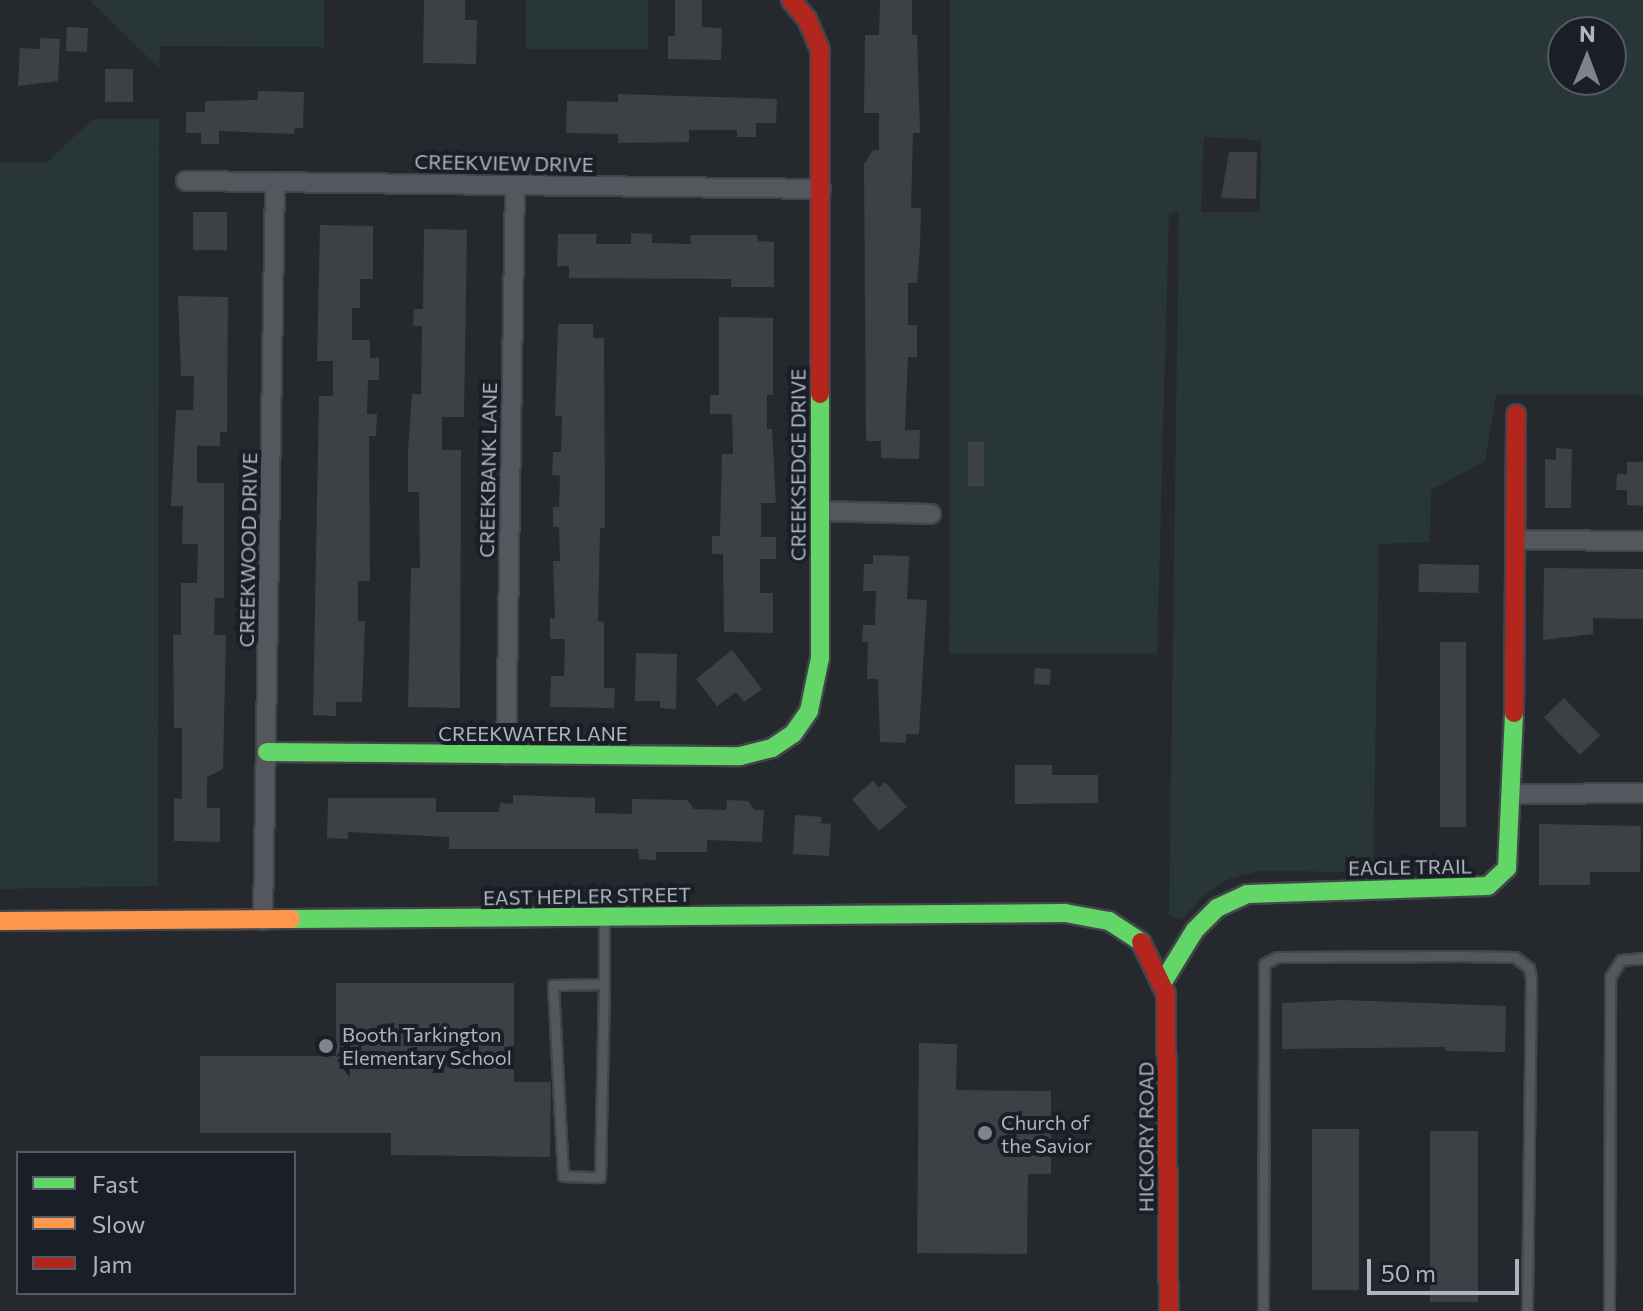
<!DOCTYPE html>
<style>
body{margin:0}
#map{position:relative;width:1643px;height:1311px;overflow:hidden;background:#25292e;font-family:Commissioner,sans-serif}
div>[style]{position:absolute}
.green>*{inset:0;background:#283637;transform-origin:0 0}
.building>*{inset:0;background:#3d4045;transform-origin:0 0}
.roads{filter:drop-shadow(2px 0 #424549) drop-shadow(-2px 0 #424549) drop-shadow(0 2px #424549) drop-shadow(0 -2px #424549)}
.lane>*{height:9px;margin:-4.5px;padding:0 4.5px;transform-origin:4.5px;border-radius:4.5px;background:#54575d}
.street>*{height:18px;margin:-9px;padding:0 9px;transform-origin:9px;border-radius:9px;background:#54575d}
.fast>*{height:18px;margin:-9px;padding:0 9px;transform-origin:9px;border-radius:9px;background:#63d668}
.slow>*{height:18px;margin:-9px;padding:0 9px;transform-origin:9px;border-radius:9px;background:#ff974d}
.jam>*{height:18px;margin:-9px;padding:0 9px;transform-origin:9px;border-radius:9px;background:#b3261e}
.dots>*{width:22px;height:22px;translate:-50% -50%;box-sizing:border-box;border:4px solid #1a1f27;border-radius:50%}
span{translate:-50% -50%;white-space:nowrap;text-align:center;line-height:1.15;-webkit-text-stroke:8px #1a1f27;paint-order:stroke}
.street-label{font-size:20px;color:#aeb5c0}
.poi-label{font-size:20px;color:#aeb5c0}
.left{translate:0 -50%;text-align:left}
.legend{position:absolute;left:16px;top:1151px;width:280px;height:144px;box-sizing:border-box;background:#1a1f27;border:2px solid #555b64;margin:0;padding:10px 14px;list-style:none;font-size:24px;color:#aeb5c0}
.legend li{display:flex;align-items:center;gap:16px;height:40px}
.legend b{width:40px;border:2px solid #555b64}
.north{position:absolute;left:1547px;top:16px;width:80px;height:80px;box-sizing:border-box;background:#1a1f27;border:2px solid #555b64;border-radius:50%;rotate:1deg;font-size:22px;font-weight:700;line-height:32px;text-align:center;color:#aeb5c0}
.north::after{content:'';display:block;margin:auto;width:28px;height:36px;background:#7e848d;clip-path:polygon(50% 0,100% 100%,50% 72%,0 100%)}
.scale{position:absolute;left:1367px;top:1259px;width:152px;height:36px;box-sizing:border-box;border:4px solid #aeb5c0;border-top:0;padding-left:10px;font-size:24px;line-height:28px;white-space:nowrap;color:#aeb5c0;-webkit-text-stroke:6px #1a1f27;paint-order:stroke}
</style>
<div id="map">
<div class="green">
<i style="clip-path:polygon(89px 0,324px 0,324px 47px,160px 46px,159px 68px)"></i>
<i style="left:526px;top:0;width:122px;height:49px"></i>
<i style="clip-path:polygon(evenodd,950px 0,1643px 0,1643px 395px,1496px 395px,1485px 461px,1431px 490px,1430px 542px,1379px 544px,1373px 872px,1259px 871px,1229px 879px,1203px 896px,1182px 920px,1169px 915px,1179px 212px,1169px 213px,1157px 653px,949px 653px,950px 0,1563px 32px,1611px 32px,1611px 80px,1563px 80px,1563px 32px,950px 0,1204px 137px,1261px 140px,1260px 212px,1201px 212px,1204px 137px)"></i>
<i style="clip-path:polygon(93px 119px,159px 119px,158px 886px,0 889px,0 163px,47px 162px)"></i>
</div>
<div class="building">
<i style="clip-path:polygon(424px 0,465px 0,465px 20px,477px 20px,476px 64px,423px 63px)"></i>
<i style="clip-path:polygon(675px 0,702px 0,702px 27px,722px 28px,721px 60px,668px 59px,668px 36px,675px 36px)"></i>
<i style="clip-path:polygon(880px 0,912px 0,912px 35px,917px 35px,920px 133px,913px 133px,911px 208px,921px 208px,920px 246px,917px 283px,908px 283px,908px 325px,917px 325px,917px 357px,908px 357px,905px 430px,920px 430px,919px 459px,881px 458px,881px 441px,866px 441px,864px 164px,873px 150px,879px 150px,879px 113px,864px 113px,865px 35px,879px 35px)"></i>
<i style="left:67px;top:27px;width:21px;height:24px;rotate:3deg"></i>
<i style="clip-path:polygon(40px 38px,60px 39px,58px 81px,18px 86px,20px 48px,40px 49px)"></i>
<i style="left:105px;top:69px;width:28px;height:33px"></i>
<i style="clip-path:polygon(258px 91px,304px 92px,303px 128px,295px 128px,294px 134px,219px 131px,219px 144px,201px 144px,201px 133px,186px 133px,186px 112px,205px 112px,205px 101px,258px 100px)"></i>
<i style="clip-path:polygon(618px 94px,777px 99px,776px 123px,756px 123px,756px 137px,737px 137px,737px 130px,689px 130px,689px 142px,618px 143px,618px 134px,566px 133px,567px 101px,618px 102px)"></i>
<i style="clip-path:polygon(1229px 152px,1257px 152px,1256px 199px,1221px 198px)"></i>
<i style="left:193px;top:212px;width:34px;height:38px"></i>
<i style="clip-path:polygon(320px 225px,373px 226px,373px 279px,360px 279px,360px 308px,352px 308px,352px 340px,370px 340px,370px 358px,379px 358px,379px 380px,368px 380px,367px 414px,377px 414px,376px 436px,369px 436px,370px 581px,358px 581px,358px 621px,365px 621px,362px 702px,336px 702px,336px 716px,313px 715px,319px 396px,333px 396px,333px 361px,317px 361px)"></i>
<i style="clip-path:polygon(424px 229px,467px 230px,464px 417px,442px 417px,442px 450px,461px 450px,460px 708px,408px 707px,411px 568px,420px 568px,419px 492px,408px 492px,408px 450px,412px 394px,421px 394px,422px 326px,413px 326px,414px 309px,423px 309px)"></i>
<i style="clip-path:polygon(631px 233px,652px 234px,652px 243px,691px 244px,690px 235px,757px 235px,758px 241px,774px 242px,774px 287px,731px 287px,731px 279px,569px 278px,569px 266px,557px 266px,558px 234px,597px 234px,596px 244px,631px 244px)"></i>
<i style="clip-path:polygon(178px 296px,228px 297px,227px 432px,220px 432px,220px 446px,197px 446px,197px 483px,224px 483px,224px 598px,215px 598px,214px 635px,226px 635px,223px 769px,207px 777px,207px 808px,220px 808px,220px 842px,174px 841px,174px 798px,182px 799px,182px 728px,174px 728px,173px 635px,181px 635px,181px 583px,197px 583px,198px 544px,182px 544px,183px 506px,171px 506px,176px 410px,193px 410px,194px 376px,181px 376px)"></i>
<i style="clip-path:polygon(719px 317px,773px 318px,773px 395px,767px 395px,767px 429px,772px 429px,776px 503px,761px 503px,761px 537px,776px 537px,776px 559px,760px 559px,760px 593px,773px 593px,773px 633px,724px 632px,723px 554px,712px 554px,712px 536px,720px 536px,722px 454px,733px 454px,732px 414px,710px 414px,710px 395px,719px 395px)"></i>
<i style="clip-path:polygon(558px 324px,593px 324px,593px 338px,604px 338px,605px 528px,600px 528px,598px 621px,604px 622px,604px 688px,615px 688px,614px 708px,550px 707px,551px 676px,564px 676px,565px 639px,550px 639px,550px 618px,555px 618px,553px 561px,560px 561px,559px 527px,553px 527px,553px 507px,559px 507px,560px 476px,552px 475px,553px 452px,561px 452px,562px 416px,555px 416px)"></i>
<i style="left:968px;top:442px;width:16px;height:44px"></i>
<i style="clip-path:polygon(1556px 448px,1572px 449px,1571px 508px,1545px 508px,1545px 459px,1556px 460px)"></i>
<i style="clip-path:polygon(1627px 462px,1643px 462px,1643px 506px,1627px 505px,1627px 490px,1616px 490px,1617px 474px,1627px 474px)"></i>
<i style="clip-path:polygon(873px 555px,909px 556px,907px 599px,927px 600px,919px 734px,906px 734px,906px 743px,880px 742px,878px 679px,867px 679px,868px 642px,862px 642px,863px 625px,875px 625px,876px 591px,863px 591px,864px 564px,873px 564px)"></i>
<i style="left:1419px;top:564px;width:60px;height:28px;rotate:1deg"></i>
<i style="clip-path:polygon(1544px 568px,1643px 569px,1643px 619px,1593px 618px,1593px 634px,1543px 640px)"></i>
<i style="left:1440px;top:642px;width:26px;height:185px"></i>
<i style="clip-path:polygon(732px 650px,762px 689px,744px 702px,736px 692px,717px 706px,696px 679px)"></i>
<i style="clip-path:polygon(636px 653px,677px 654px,676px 709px,660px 708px,660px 701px,635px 701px)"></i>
<i style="left:1035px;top:668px;width:16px;height:16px;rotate:4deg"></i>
<i style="left:1564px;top:698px;width:52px;height:28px;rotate:46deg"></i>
<i style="clip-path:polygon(1015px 765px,1052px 765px,1052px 775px,1098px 775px,1098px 803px,1015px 804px)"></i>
<i style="clip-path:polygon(873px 781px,879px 788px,885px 782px,907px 807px,879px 831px,852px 799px)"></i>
<i style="clip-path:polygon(513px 795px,595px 798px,595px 813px,632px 814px,632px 799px,687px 800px,694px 809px,726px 810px,727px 800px,748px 801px,754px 810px,764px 810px,762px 842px,707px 840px,707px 852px,656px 852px,656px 860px,639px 859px,638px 849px,449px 849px,449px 837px,348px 832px,348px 839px,327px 838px,328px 798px,436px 798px,436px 812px,499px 812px,500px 803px,513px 804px)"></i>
<i style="clip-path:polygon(795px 815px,822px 817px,821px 823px,831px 824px,829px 856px,793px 854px)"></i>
<i style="clip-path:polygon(1539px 824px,1641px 826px,1640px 872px,1590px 872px,1590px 885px,1539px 885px)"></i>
<i style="clip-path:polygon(336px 983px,514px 983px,514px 1082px,551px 1082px,550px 1157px,391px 1155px,391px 1133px,200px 1133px,200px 1056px,336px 1056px)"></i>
<i style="clip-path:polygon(1342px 1000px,1506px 1006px,1505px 1052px,1445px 1051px,1446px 1047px,1282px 1049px,1282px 1003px)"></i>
<i style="clip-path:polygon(919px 1043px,957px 1044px,956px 1090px,1051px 1091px,1051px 1174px,1028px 1174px,1027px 1254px,917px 1253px)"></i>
<i style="left:1312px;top:1129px;width:47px;height:161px"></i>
<i style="left:1430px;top:1131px;width:48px;height:171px"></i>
</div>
<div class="roads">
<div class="lane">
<i style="left:604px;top:984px;width:51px;rotate:178.9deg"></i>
<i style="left:553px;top:985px;width:191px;rotate:87deg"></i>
<i style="left:563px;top:1176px;width:37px;rotate:2deg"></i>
<i style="left:600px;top:1177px;width:193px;rotate:-88.8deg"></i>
<i style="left:604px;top:984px;width:66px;rotate:-90deg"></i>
<i style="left:1263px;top:1311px;width:347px;rotate:-89.8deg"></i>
<i style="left:1264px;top:964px;width:15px;rotate:-28deg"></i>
<i style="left:1277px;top:957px;width:182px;rotate:-0.3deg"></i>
<i style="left:1459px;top:956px;width:56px;rotate:1deg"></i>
<i style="left:1515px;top:957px;width:18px;rotate:38deg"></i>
<i style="left:1529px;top:968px;width:10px;rotate:79deg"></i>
<i style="left:1531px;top:978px;width:333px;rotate:90.7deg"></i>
<i style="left:1609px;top:1311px;width:334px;rotate:-89.8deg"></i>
<i style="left:1610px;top:977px;width:20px;rotate:-57deg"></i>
<i style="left:1621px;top:960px;width:22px;rotate:-5deg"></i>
</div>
<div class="street">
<i style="left:186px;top:181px;width:635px;rotate:0.72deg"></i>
<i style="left:820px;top:511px;width:111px;rotate:1.5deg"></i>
<i style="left:1515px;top:540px;width:128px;rotate:0.4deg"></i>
<i style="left:506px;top:755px;width:570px;rotate:-89.1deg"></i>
<i style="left:1514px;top:794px;width:129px;rotate:-0.4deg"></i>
<i style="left:263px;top:920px;width:738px;rotate:-89.07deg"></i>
</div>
<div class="fast">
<i style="left:267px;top:752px;width:473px;rotate:0.5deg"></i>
<i style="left:740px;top:756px;width:33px;rotate:-14deg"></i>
<i style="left:772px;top:748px;width:25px;rotate:-34deg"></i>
<i style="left:793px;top:734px;width:28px;rotate:-55deg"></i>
<i style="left:809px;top:711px;width:54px;rotate:-78.3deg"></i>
<i style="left:820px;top:658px;width:264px;rotate:-90deg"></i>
<i style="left:291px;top:919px;width:774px;rotate:-0.44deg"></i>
<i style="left:1065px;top:913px;width:45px;rotate:10.3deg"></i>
<i style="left:1109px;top:921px;width:38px;rotate:33deg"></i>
<i style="left:1163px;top:982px;width:61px;rotate:-58.4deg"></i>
<i style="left:1195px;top:930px;width:31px;rotate:-45deg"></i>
<i style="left:1217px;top:908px;width:33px;rotate:-25deg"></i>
<i style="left:1247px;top:894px;width:241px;rotate:-1.9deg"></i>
<i style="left:1488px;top:886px;width:26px;rotate:-43deg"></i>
<i style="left:1507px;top:868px;width:155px;rotate:-87.4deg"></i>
</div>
<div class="slow">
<i style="left:0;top:921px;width:291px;rotate:-0.4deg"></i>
</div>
<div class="jam">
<i style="left:791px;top:0;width:25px;rotate:50deg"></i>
<i style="left:807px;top:19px;width:34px;rotate:67deg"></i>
<i style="left:820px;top:50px;width:344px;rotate:90deg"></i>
<i style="left:1514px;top:713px;width:299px;rotate:-89.6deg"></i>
<i style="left:1141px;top:942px;width:58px;rotate:64.3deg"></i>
<i style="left:1166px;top:994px;width:317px;rotate:89.5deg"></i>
</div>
</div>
<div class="dots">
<i style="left:326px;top:1046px;background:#7e848d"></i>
<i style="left:985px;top:1133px;background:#7e848d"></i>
</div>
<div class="street-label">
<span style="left:504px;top:163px;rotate:1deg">CREEKVIEW DRIVE</span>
<span style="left:798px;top:465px;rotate:-90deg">CREEKSEDGE DRIVE</span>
<span style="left:488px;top:470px;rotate:-89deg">CREEKBANK LANE</span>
<span style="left:248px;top:550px;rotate:-89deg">CREEKWOOD DRIVE</span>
<span style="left:533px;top:733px">CREEKWATER LANE</span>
<span style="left:1410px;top:867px;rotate:-1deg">EAGLE TRAIL</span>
<span style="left:587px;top:896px;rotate:-1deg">EAST HEPLER STREET</span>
<span style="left:1146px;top:1137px;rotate:-90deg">HICKORY ROAD</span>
</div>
<div class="poi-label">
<span class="left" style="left:342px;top:1046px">Booth Tarkington<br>Elementary School</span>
<span class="left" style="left:1001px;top:1134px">Church of<br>the Savior</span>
</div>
<ul class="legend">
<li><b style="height:10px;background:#63d668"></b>Fast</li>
<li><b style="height:10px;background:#ff974d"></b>Slow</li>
<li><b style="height:10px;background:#b3261e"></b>Jam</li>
</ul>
<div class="north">N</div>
<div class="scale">50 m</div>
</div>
